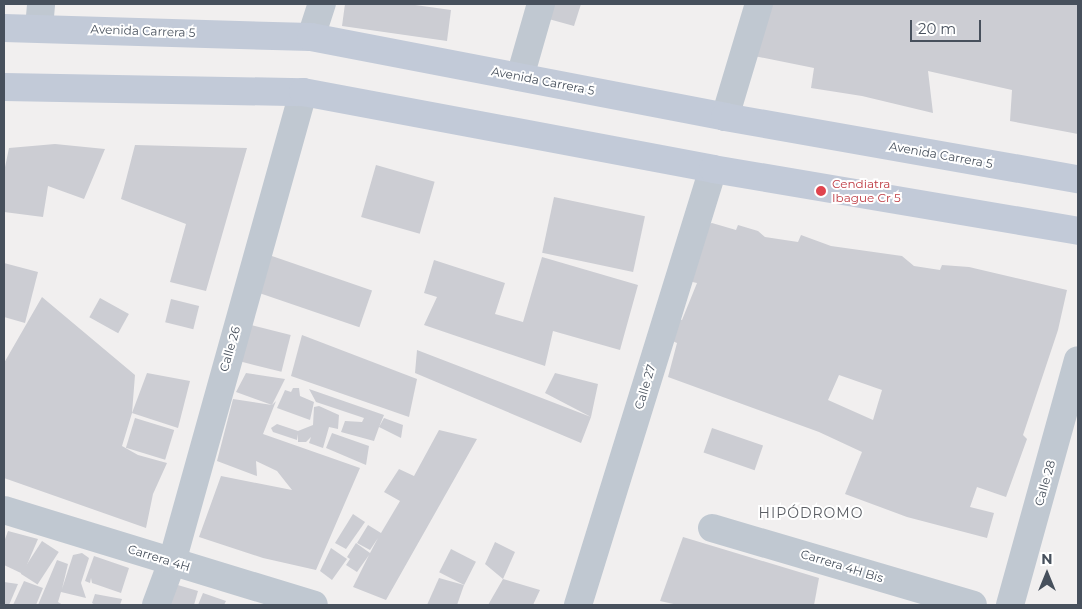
<!DOCTYPE html>
<meta charset="utf-8">
<style>
body{margin:0}
#map{position:relative;width:1082px;height:609px;overflow:hidden;background:#f1efef;font-family:Montserrat,sans-serif}
div>[style]{position:absolute}
.building>*{inset:0;background:#cccdd3;transform-origin:0 0}
.street>*{height:28px;margin:-14px;padding:0 14px;transform-origin:14px;border-radius:14px;background:#c0c8d1}
.secondary>*{height:28px;margin:-14px;padding:0 14px;transform-origin:14px;border-radius:14px;background:#c2cad8}
.dots>*{width:14px;height:14px;translate:-50% -50%;box-sizing:border-box;border:2px solid #fff;border-radius:50%}
span{translate:-50% -50%;white-space:nowrap;text-align:center;line-height:1.15;-webkit-text-stroke:4px #fff;paint-order:stroke}
.street-label{font-size:12px;color:#47505c}
.health-label{font-size:12px;color:#be3a42}
.left{translate:0 -50%;text-align:left}
.neighbourhood-label{font-size:14px;color:#5b5e64;letter-spacing:1px}
.frame{position:absolute;inset:0;border:5px solid #47505c;pointer-events:none}
.north{position:absolute;left:1022px;top:549px;width:50px;height:50px;-webkit-text-stroke:4px #fff;paint-order:stroke;rotate:0deg;font-size:14px;font-weight:700;line-height:20px;text-align:center;color:#47505c}
.north::after{content:'';display:block;margin:auto;width:18px;height:22px;background:#47505c;clip-path:polygon(50% 0,100% 100%,50% 72%,0 100%)}
.scale{position:absolute;left:910px;top:20px;width:71px;height:22px;box-sizing:border-box;border:2px solid #47505c;border-top:0;padding-left:6px;font-size:15px;line-height:18px;white-space:nowrap;color:#47505c;-webkit-text-stroke:4px #fff;paint-order:stroke}
</style>
<div id="map">
<div class="building">
<i style="clip-path:polygon(345px 4px,408px 4px,451px 10px,447px 41px,342px 26px)"></i>
<i style="clip-path:polygon(549px 4px,581px 4px,574px 26px,545px 18px)"></i>
<i style="clip-path:polygon(767px 4px,1078px 4px,1078px 134px,1010px 121px,1012px 90px,928px 71px,933px 113px,862px 96px,811px 88px,814px 68px,754px 56px)"></i>
<i style="clip-path:polygon(55px 144px,105px 149px,84px 199px,48px 186px,43px 217px,4px 212px,4px 172px,9px 148px)"></i>
<i style="clip-path:polygon(135px 145px,247px 148px,206px 291px,170px 282px,186px 224px,121px 199px)"></i>
<i style="left:376px;top:165px;width:61px;height:54px;rotate:16deg"></i>
<i style="left:554px;top:197px;width:93px;height:57px;rotate:12deg"></i>
<i style="clip-path:polygon(evenodd,712px 223px,736px 230px,738px 225px,758px 231px,765px 237px,798px 242px,801px 235px,831px 246px,902px 256px,914px 266px,940px 270px,942px 265px,969px 267px,1067px 290px,1058px 330px,1023px 435px,1027px 439px,1006px 497px,977px 487px,970px 507px,994px 513px,987px 538px,907px 517px,845px 494px,862px 452px,819px 432px,668px 377px,677px 343px,668px 339px,675px 318px,682px 320px,697px 283px,688px 281px,705px 225px,712px 223px,839px 375px,882px 390px,873px 420px,828px 400px,839px 375px)"></i>
<i style="left:269px;top:255px;width:109px;height:39px;rotate:19deg"></i>
<i style="clip-path:polygon(542px 257px,638px 285px,620px 350px,553px 331px,545px 366px,424px 325px,437px 297px,424px 293px,434px 260px,505px 283px,495px 314px,523px 322px)"></i>
<i style="clip-path:polygon(4px 263px,38px 272px,25px 323px,4px 317px)"></i>
<i style="clip-path:polygon(42px 297px,135px 375px,132px 413px,122px 446px,138px 455px,167px 463px,153px 494px,146px 528px,4px 478px,4px 363px)"></i>
<i style="left:100px;top:298px;width:33px;height:22px;rotate:29deg"></i>
<i style="left:171px;top:299px;width:29px;height:24px;rotate:14deg"></i>
<i style="left:247px;top:324px;width:45px;height:38px;rotate:14deg"></i>
<i style="clip-path:polygon(302px 335px,417px 379px,409px 417px,291px 376px)"></i>
<i style="clip-path:polygon(417px 350px,591px 417px,545px 393px,555px 373px,598px 384px,591px 417px,581px 443px,415px 373px)"></i>
<i style="clip-path:polygon(147px 373px,190px 381px,178px 428px,132px 413px)"></i>
<i style="clip-path:polygon(246px 373px,285px 379px,272px 405px,276px 401px,263px 434px,360px 468px,316px 570px,263px 558px,199px 537px,221px 476px,292px 490px,277px 471px,256px 461px,257px 476px,217px 461px,233px 399px,272px 405px,236px 392px)"></i>
<i style="clip-path:polygon(293px 388px,299px 388px,300px 396px,314px 402px,310px 420px,277px 408px,285px 390px,291px 392px)"></i>
<i style="clip-path:polygon(309px 389px,384px 415px,379px 427px,384px 418px,403px 425px,401px 438px,379px 427px,374px 441px,341px 432px,345px 421px,362px 422px,364px 418px,316px 402px)"></i>
<i style="clip-path:polygon(319px 406px,339px 415px,338px 429px,329px 427px,323px 448px,309px 443px,311px 437px,306px 442px,298px 442px,298px 434px,297px 440px,273px 432px,271px 428px,277px 424px,298px 431px,313px 425px,314px 407px)"></i>
<i style="left:135px;top:418px;width:41px;height:31px;rotate:17deg"></i>
<i style="left:712px;top:428px;width:54px;height:26px;rotate:19deg"></i>
<i style="clip-path:polygon(439px 430px,477px 439px,386px 600px,353px 587px,369px 555px,357px 572px,346px 565px,350px 559px,347px 557px,356px 543px,370px 553px,378px 538px,370px 550px,357px 543px,368px 525px,381px 533px,400px 501px,384px 492px,399px 469px,414px 476px)"></i>
<i style="clip-path:polygon(332px 433px,369px 446px,366px 465px,326px 448px)"></i>
<i style="clip-path:polygon(353px 514px,365px 522px,346px 549px,335px 543px)"></i>
<i style="clip-path:polygon(8px 531px,38px 539px,23px 574px,4px 565px,4px 542px)"></i>
<i style="clip-path:polygon(683px 537px,819px 578px,814px 605px,678px 605px,660px 601px)"></i>
<i style="left:42px;top:541px;width:20px;height:39px;rotate:33deg"></i>
<i style="clip-path:polygon(495px 542px,515px 552px,503px 579px,540px 590px,533px 605px,488px 605px,503px 579px,485px 564px)"></i>
<i style="clip-path:polygon(331px 548px,347px 559px,332px 580px,320px 571px)"></i>
<i style="left:451px;top:549px;width:28px;height:26px;rotate:27deg"></i>
<i style="clip-path:polygon(82px 553px,89px 558px,81px 583px,86px 598px,61px 592px,58px 602px,63px 605px,38px 605px,57px 560px,68px 564px,62px 589px,73px 555px)"></i>
<i style="clip-path:polygon(94px 556px,129px 568px,121px 593px,92px 583px,91px 578px,90px 583px,85px 581px)"></i>
<i style="clip-path:polygon(439px 578px,464px 585px,457px 605px,427px 605px)"></i>
<i style="clip-path:polygon(24px 581px,43px 588px,36px 605px,13px 605px)"></i>
<i style="clip-path:polygon(4px 582px,18px 584px,9px 605px,4px 605px)"></i>
<i style="clip-path:polygon(171px 583px,198px 591px,194px 605px,163px 605px)"></i>
<i style="clip-path:polygon(203px 593px,226px 601px,224px 605px,198px 605px)"></i>
<i style="clip-path:polygon(95px 594px,122px 599px,120px 605px,95px 605px,92px 603px)"></i>
</div>
<div class="street">
<i style="left:39px;top:28px;width:24px;rotate:-85deg"></i>
<i style="left:311px;top:37px;width:35px;rotate:-72deg"></i>
<i style="left:520px;top:77px;width:76px;rotate:-74deg"></i>
<i style="left:725px;top:117px;width:118px;rotate:-73.3deg"></i>
<i style="left:4px;top:510px;width:324px;rotate:17deg"></i>
<i style="left:712px;top:528px;width:272px;rotate:16.4deg"></i>
<i style="left:156px;top:605px;width:46px;rotate:-69.6deg"></i>
<i style="left:172px;top:562px;width:488px;rotate:-74.4deg"></i>
<i style="left:578px;top:605px;width:456px;rotate:-72.8deg"></i>
<i style="left:1010px;top:605px;width:254px;rotate:-74.5deg"></i>
</div>
<div class="secondary">
<i style="left:4px;top:28px;width:307px;rotate:1.7deg"></i>
<i style="left:311px;top:37px;width:422px;rotate:10.9deg"></i>
<i style="left:725px;top:117px;width:358px;rotate:10deg"></i>
<i style="left:4px;top:87px;width:299px;rotate:1deg"></i>
<i style="left:303px;top:92px;width:417px;rotate:10.6deg"></i>
<i style="left:713px;top:169px;width:370px;rotate:9.6deg"></i>
</div>
<div class="dots">
<i style="left:821px;top:191px;background:#e0444e"></i>
</div>
<div class="street-label">
<span style="left:143px;top:31px;rotate:2deg">Avenida Carrera 5</span>
<span style="left:543px;top:81px;rotate:11deg">Avenida Carrera 5</span>
<span style="left:941px;top:155px;rotate:10deg">Avenida Carrera 5</span>
<span style="left:230px;top:349px;rotate:-74deg">Calle 26</span>
<span style="left:645px;top:387px;rotate:-73deg">Calle 27</span>
<span style="left:1045px;top:483px;rotate:-74deg">Calle 28</span>
<span style="left:159px;top:558px;rotate:17deg">Carrera 4H</span>
<span style="left:842px;top:566px;rotate:17deg">Carrera 4H Bis</span>
</div>
<div class="health-label">
<span class="left" style="left:832px;top:191px">Cendiatra<br>Ibague Cr 5</span>
</div>
<div class="neighbourhood-label">
<span style="left:811px;top:513px">HIPÓDROMO</span>
</div>
<div class="frame"></div>
<div class="north">N</div>
<div class="scale">20 m</div>
</div>
